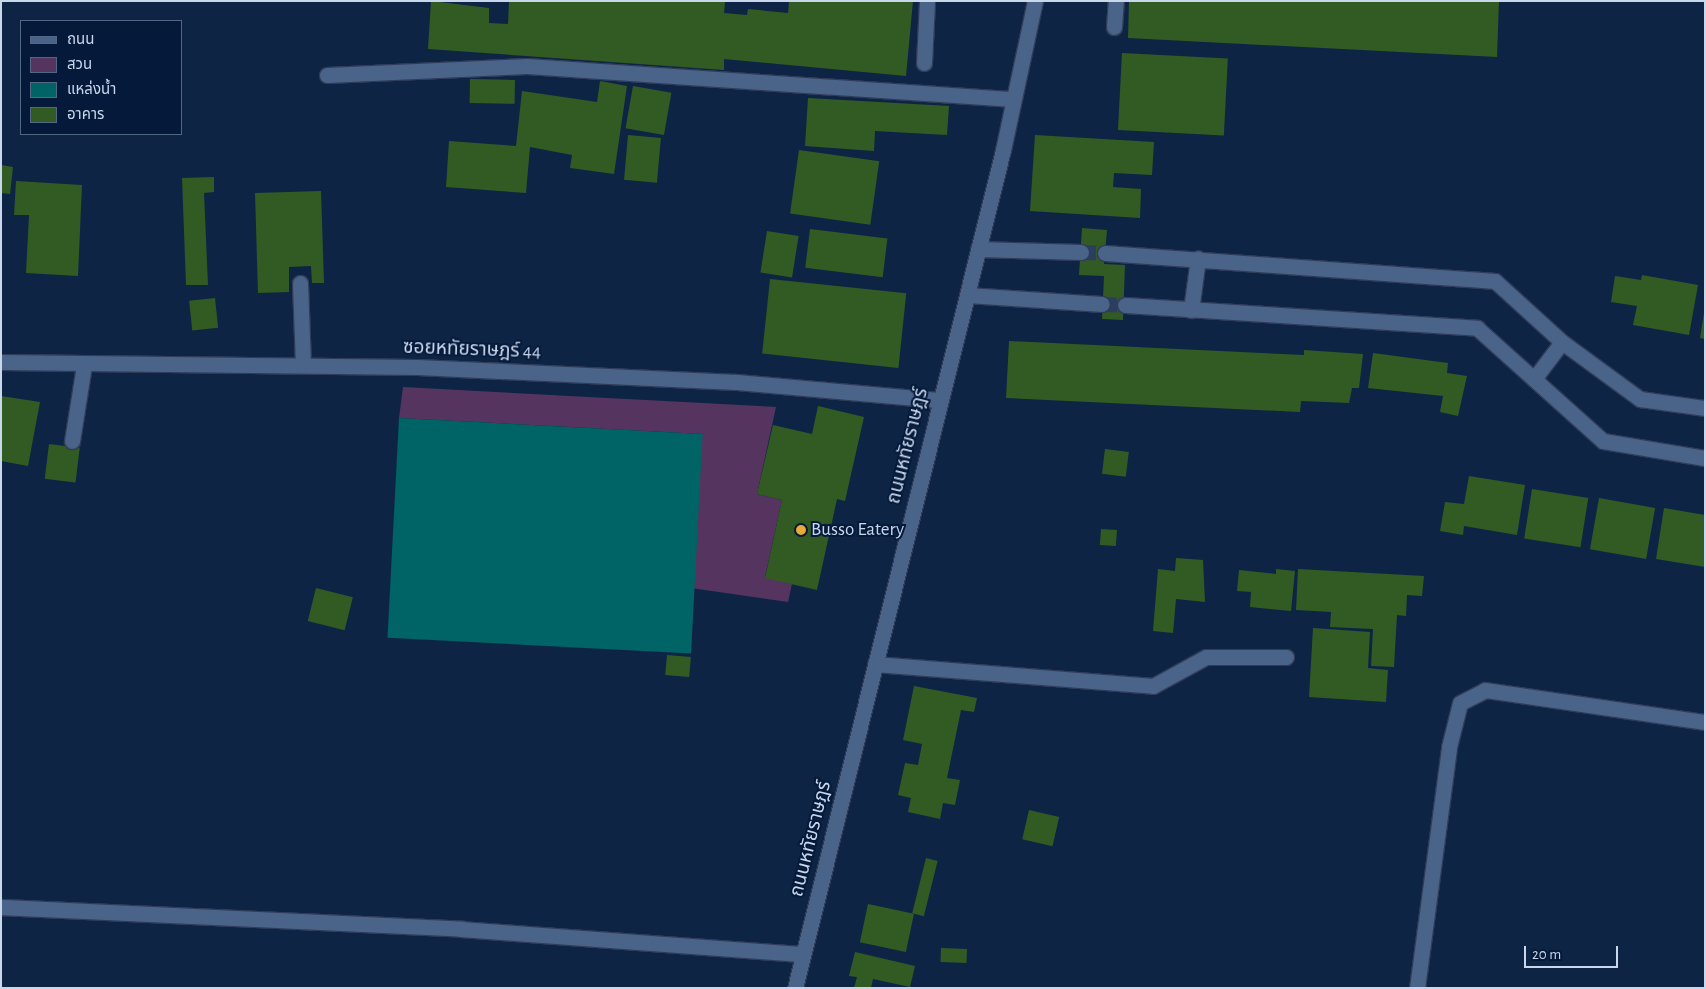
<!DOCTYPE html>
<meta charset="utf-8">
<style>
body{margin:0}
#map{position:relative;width:1706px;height:989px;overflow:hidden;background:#0e2445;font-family:"Alegreya Sans","Noto Sans Thai",sans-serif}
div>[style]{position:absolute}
.green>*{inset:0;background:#55355f}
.water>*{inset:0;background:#006365;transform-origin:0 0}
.building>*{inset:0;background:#325b23;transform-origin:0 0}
.street-tunnel>*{height:15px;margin-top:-7.5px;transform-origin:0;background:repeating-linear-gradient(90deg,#2a3f5e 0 15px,transparent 0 23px)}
.roads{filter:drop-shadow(1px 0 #303c59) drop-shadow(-1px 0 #303c59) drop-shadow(0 1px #303c59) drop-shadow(0 -1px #303c59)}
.lane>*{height:15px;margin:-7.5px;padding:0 7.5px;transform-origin:7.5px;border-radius:7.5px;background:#4a6389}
.street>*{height:15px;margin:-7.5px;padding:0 7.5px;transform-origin:7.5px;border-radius:7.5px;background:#4a6389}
.secondary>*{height:15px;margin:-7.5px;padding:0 7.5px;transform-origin:7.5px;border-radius:7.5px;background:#4a6389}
.dots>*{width:14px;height:14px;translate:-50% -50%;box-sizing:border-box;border:2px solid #051a3a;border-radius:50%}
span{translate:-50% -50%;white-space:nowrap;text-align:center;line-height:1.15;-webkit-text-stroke:4px #051a3a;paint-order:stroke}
.street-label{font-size:19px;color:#c9d7ed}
.poi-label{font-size:19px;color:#c9d7ed}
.left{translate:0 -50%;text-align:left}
.frame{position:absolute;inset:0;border:2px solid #c9d7ed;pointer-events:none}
.legend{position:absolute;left:20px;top:20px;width:162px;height:115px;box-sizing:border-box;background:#051a3a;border:1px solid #536682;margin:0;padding:6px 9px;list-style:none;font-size:15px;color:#c9d7ed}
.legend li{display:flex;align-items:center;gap:10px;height:25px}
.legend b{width:25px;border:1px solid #536682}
.scale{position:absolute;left:1524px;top:946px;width:94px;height:22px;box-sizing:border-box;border:2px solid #c9d7ed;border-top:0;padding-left:6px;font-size:15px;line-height:18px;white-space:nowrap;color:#c9d7ed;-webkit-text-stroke:4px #051a3a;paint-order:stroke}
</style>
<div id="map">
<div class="green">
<i style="clip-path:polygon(403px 387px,776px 407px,757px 494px,782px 500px,765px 577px,792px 584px,788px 602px,684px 587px,702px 434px,399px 418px)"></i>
</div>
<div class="water">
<i style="left:399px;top:418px;width:304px;height:220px;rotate:3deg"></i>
</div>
<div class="building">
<i style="clip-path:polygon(431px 1px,489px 8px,489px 23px,508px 24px,509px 1px,709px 1px,725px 2px,724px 13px,747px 15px,748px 9px,788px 13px,789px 1px,913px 1px,906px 76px,724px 59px,724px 70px,428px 49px)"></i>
<i style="clip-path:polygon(1129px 1px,1499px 1px,1497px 57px,1128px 38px)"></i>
<i style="left:1122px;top:53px;width:106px;height:77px;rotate:3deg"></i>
<i style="left:470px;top:79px;width:45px;height:24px;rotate:1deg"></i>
<i style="clip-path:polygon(600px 81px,627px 86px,614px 174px,570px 168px,572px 155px,530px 147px,526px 193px,446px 187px,449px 141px,516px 146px,522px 91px,597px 102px)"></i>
<i style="left:633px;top:86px;width:39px;height:43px;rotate:10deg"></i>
<i style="clip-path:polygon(808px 98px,949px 106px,947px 135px,875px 131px,874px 151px,805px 146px)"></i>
<i style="left:628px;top:135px;width:33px;height:45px;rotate:5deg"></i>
<i style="clip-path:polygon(1035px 135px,1154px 142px,1152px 175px,1114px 173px,1113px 187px,1141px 189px,1140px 218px,1030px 211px)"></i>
<i style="left:799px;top:150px;width:81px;height:64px;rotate:8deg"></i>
<i style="clip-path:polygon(1px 165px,13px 167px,10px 194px,1px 193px)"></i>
<i style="clip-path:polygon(214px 177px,214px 192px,204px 193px,208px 285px,186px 285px,182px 178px)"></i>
<i style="clip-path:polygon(16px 181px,82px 185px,78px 276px,26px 273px,29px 215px,14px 215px)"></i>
<i style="clip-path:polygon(321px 191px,324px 283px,312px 283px,311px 266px,289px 267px,289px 292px,258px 293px,255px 193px)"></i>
<i style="clip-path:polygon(1082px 228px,1107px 230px,1104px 264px,1125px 265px,1123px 320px,1102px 319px,1104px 276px,1079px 275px)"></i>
<i style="left:810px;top:229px;width:78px;height:39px;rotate:7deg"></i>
<i style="left:767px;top:231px;width:32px;height:42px;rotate:9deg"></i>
<i style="clip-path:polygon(1642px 275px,1698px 285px,1689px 335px,1633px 325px,1637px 306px,1611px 302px,1615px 276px,1641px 280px)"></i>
<i style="left:770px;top:279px;width:137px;height:75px;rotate:6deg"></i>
<i style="left:215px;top:298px;width:30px;height:26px;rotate:84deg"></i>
<i style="clip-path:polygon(1704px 313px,1705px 313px,1705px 339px,1700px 338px)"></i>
<i style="clip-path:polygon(1009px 341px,1304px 355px,1304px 350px,1363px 354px,1359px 388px,1352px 388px,1349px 403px,1301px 401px,1300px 412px,1006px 398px)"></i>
<i style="clip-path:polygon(1373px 353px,1448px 363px,1447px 373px,1467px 376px,1458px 416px,1440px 412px,1443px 396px,1368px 388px)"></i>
<i style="clip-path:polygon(1px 396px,40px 402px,28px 466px,1px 461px)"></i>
<i style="clip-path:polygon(818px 406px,864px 417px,845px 501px,837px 499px,817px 590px,765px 578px,782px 500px,757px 494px,773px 425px,812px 434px)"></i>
<i style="left:49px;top:444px;width:31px;height:35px;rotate:7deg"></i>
<i style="left:1105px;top:449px;width:24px;height:25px;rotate:7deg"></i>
<i style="clip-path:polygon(1469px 476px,1525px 485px,1517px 535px,1464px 526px,1463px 535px,1440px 531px,1445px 502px,1464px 504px)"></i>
<i style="left:1532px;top:489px;width:57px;height:50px;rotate:9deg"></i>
<i style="left:1599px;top:498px;width:57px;height:52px;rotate:10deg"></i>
<i style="clip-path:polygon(1664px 508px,1705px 515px,1705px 567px,1656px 559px)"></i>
<i style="left:1101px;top:529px;width:16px;height:16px;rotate:4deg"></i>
<i style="clip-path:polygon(1176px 558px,1203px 560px,1205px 602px,1176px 599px,1173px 633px,1153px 631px,1158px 569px,1175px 571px)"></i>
<i style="clip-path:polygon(1276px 569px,1295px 571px,1291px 611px,1250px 607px,1251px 592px,1237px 591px,1239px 570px,1276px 574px)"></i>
<i style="clip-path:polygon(1298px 569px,1424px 576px,1422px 596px,1407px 595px,1406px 616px,1397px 615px,1394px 667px,1371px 666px,1373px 629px,1330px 627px,1331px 612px,1296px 610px)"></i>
<i style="left:316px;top:588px;width:38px;height:34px;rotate:14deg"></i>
<i style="clip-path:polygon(1313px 628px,1370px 632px,1368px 668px,1388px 670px,1386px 702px,1309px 697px)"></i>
<i style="left:667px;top:655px;width:24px;height:20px;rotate:5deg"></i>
<i style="clip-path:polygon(914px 686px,977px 698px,974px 712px,961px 710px,947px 778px,960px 780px,955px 805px,943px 803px,940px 819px,908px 812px,911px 798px,898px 795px,905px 763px,918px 765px,922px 744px,903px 740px)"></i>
<i style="left:1029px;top:810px;width:31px;height:30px;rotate:13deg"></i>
<i style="left:926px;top:858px;width:12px;height:57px;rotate:14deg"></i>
<i style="left:868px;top:904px;width:47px;height:39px;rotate:12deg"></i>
<i style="left:941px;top:948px;width:26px;height:14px;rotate:2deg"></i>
<i style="clip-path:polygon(855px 952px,915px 966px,910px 987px,873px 979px,871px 988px,854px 988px,857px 977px,849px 976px)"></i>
</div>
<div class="street-tunnel">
<i style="left:1081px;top:252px;width:24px;rotate:2deg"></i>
<i style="left:1102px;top:304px;width:23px;rotate:2deg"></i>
</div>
<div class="roads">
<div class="lane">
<i style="left:1114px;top:27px;width:26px;rotate:-86deg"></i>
<i style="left:924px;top:63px;width:62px;rotate:-87.2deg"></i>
<i style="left:327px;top:75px;width:200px;rotate:-2.6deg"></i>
<i style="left:527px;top:66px;width:487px;rotate:3.9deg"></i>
<i style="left:300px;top:283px;width:82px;rotate:87.9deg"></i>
<i style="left:72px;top:441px;width:77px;rotate:-81deg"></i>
<i style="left:875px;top:664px;width:279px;rotate:4.5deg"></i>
<i style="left:1153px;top:686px;width:60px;rotate:-28.7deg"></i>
<i style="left:1206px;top:657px;width:80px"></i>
</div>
<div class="street">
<i style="left:978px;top:249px;width:103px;rotate:1.7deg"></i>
<i style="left:1105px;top:253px;width:391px;rotate:4.1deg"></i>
<i style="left:1495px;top:281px;width:91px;rotate:42.3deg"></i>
<i style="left:1562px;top:342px;width:97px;rotate:36.2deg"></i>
<i style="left:1640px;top:399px;width:66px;rotate:7.9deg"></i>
<i style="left:967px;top:295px;width:135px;rotate:3.8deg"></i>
<i style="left:1125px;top:305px;width:353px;rotate:3.7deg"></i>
<i style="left:1477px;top:328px;width:169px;rotate:41.9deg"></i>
<i style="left:1603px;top:441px;width:103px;rotate:9.5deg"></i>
<i style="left:1191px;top:310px;width:52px;rotate:-82.3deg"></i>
<i style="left:1px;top:362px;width:416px;rotate:0.7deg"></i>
<i style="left:417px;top:367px;width:319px;rotate:2.7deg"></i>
<i style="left:736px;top:382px;width:204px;rotate:5.1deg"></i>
<i style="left:1534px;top:379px;width:46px;rotate:-52.9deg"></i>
<i style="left:1px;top:907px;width:461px;rotate:2.7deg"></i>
<i style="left:461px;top:929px;width:343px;rotate:4.2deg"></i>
<i style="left:1417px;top:988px;width:243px;rotate:-82.4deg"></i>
<i style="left:1449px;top:747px;width:45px;rotate:-76deg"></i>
<i style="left:1460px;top:703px;width:28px;rotate:-27deg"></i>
<i style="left:1485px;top:690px;width:222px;rotate:8.3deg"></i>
</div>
<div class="secondary">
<i style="left:795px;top:988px;width:863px;rotate:-76.06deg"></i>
<i style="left:1003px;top:150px;width:152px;rotate:-77.9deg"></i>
</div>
</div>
<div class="dots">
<i style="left:801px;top:530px;background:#e9ab38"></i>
</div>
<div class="street-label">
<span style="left:472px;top:350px;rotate:2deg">ซอยหทัยราษฎร์ 44</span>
<span style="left:908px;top:446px;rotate:-76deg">ถนนหทัยราษฎร์</span>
<span style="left:811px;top:839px;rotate:-76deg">ถนนหทัยราษฎร์</span>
</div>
<div class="poi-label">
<span class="left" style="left:811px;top:530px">Busso Eatery</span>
</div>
<div class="frame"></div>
<ul class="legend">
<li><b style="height:6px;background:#4a6389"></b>ถนน</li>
<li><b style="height:14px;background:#55355f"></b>สวน</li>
<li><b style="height:14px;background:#006365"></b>แหล่งน้ำ</li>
<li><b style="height:14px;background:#325b23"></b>อาคาร</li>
</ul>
<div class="scale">20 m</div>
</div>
